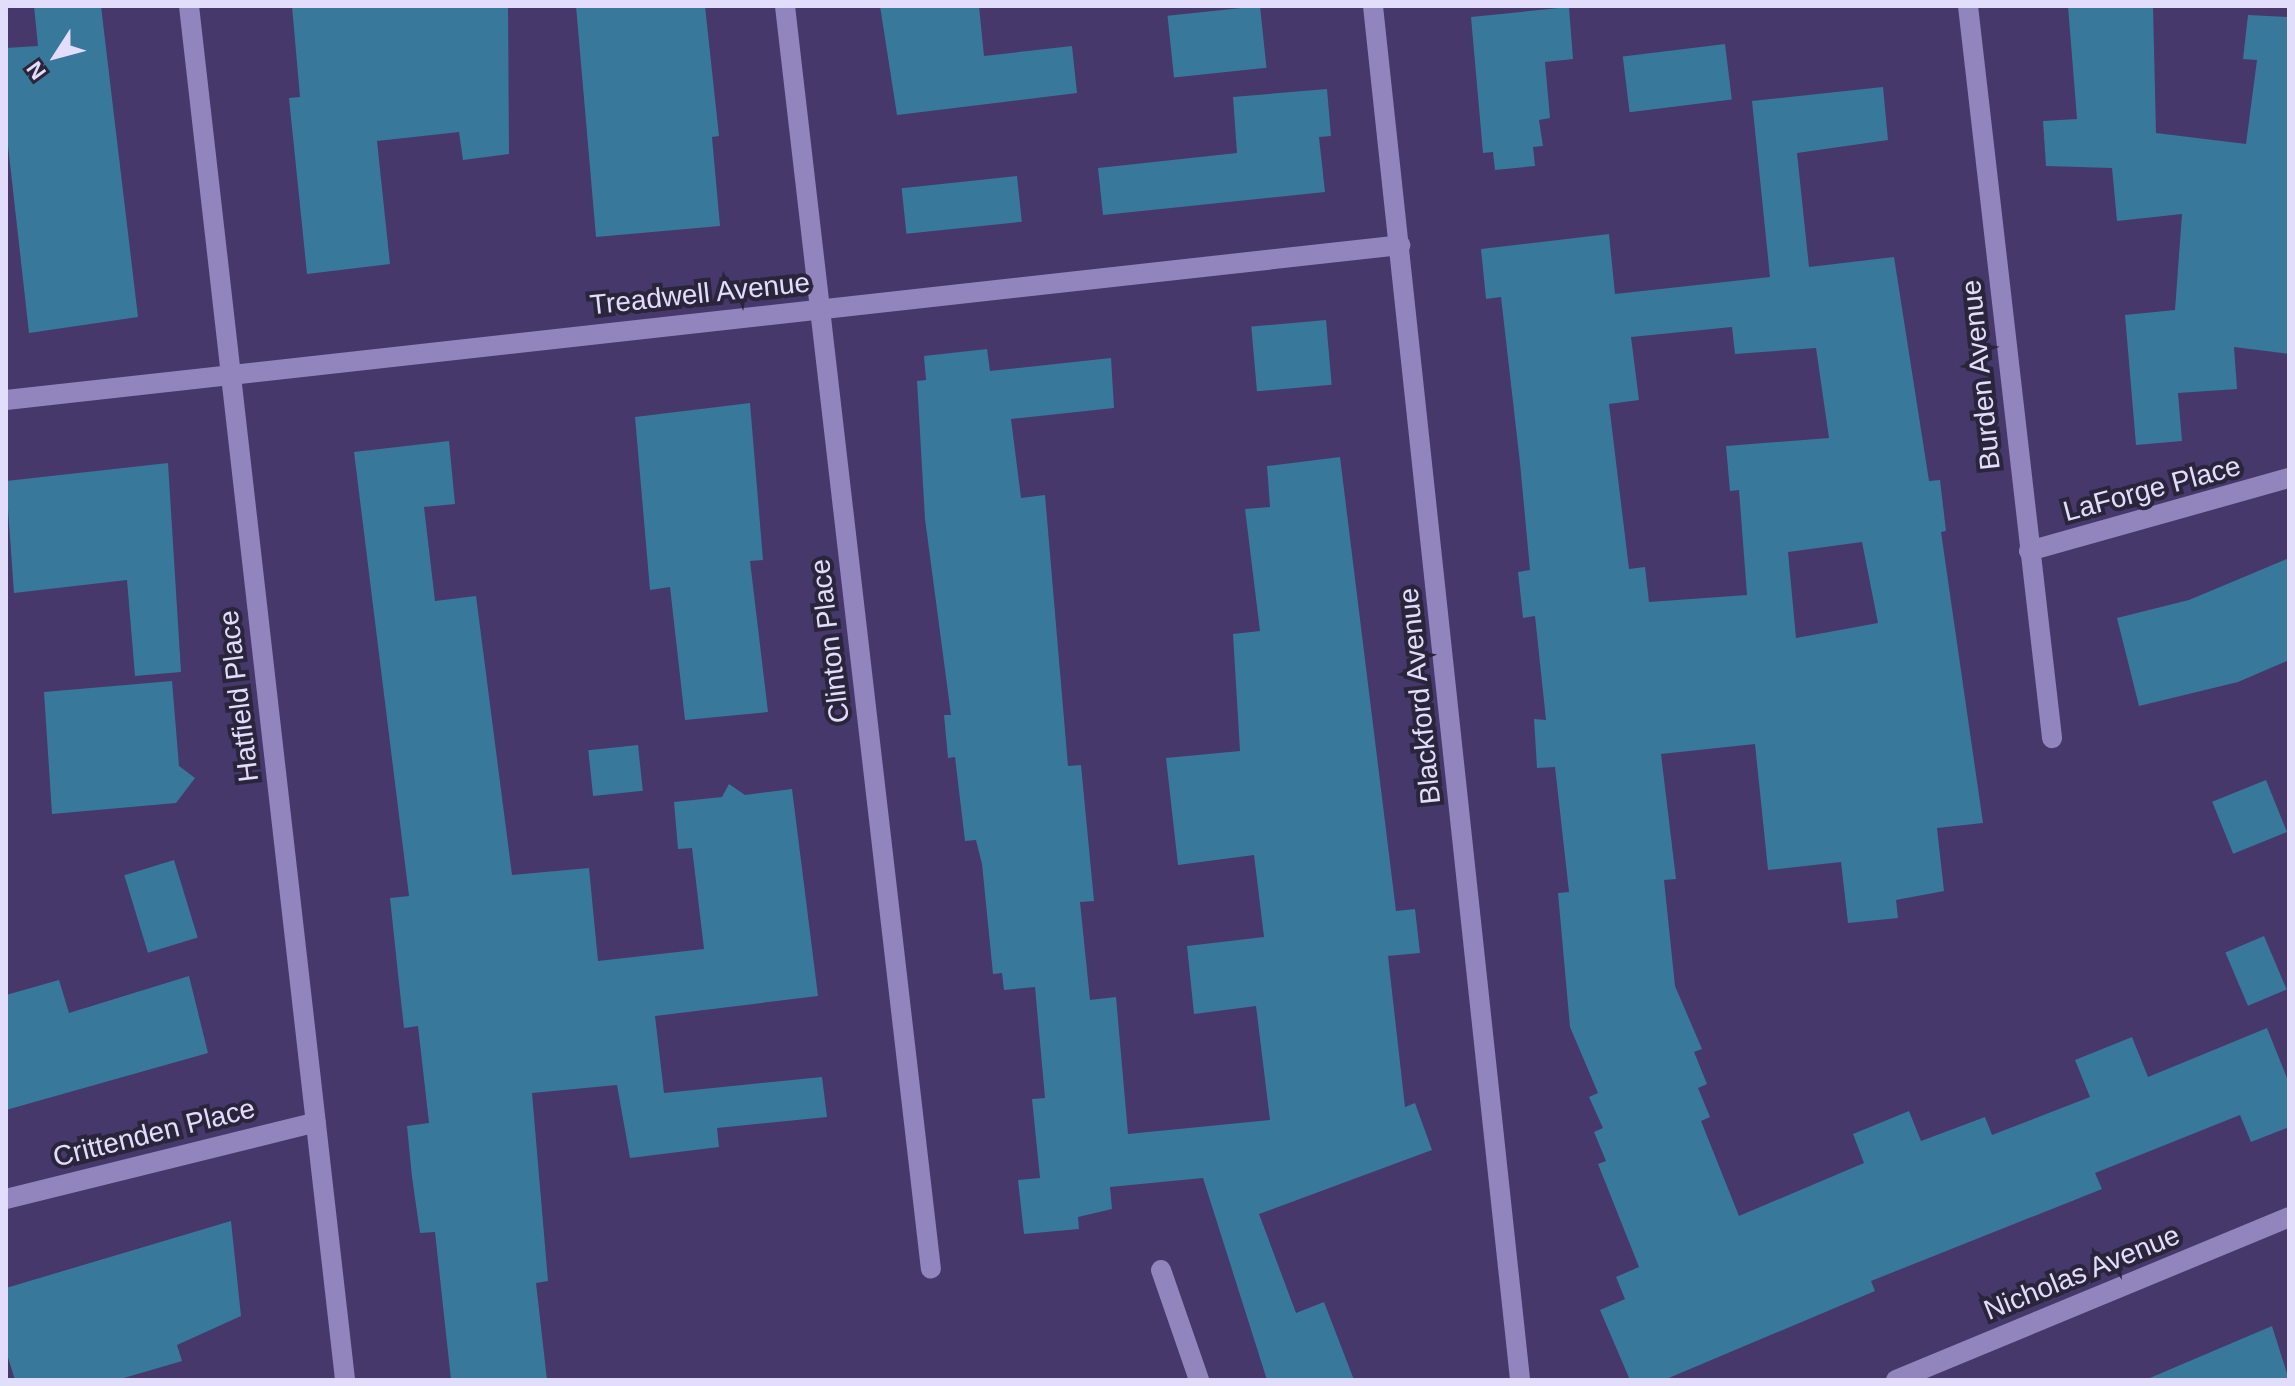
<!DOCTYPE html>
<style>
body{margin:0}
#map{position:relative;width:2295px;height:1386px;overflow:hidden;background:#46386b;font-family:Helvetica,sans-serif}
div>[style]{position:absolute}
.building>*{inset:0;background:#38789b;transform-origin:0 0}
.minor>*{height:20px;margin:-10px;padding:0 10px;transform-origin:10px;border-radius:10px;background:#9284bd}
span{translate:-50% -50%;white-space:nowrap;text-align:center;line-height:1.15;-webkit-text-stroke:8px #2b253c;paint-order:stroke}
.street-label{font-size:28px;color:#e3ddfc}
.frame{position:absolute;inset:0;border:8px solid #e3ddfc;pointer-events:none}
.north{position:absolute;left:16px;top:16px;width:80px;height:80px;-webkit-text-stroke:6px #2b253c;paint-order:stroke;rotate:234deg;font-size:22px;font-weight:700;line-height:32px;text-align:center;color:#e3ddfc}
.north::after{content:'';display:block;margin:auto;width:28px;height:36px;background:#e3ddfc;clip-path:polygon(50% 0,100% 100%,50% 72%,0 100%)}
</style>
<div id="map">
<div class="building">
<i style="clip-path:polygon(34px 6px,101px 6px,138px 317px,29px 333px,6px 128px,6px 48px,38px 46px)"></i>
<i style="clip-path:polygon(292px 6px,508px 6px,509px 154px,463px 160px,459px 132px,377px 141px,390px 264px,307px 274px,289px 98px,300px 97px)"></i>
<i style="clip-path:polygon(576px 6px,705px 6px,719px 136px,712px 137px,720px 226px,596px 237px)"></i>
<i style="clip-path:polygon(880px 6px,979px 6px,984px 56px,1072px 46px,1077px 93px,897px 115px)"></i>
<i style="left:1260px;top:6px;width:62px;height:93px;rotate:84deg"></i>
<i style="clip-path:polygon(2068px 6px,2153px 6px,2156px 133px,2246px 144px,2257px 60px,2243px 59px,2248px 15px,2289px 17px,2289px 354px,2234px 347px,2237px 389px,2178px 393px,2182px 441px,2136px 445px,2125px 315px,2175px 310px,2182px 214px,2117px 221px,2112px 168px,2046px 166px,2043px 121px,2077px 119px)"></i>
<i style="clip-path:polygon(1569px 7px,1573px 59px,1545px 62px,1550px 118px,1539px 120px,1543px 146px,1533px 147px,1535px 166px,1495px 170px,1493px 152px,1483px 153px,1471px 17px)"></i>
<i style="left:1725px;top:44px;width:56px;height:103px;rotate:83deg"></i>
<i style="clip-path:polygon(evenodd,1883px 87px,1888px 140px,1797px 153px,1809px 267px,1894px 257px,1929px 481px,1940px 480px,1946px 531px,1941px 532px,1983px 823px,1937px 828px,1944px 891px,1896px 900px,1898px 918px,1848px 923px,1841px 862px,1768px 870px,1755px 744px,1661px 754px,1676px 879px,1664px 880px,1675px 986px,1702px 1049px,1694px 1052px,1707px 1084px,1698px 1088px,1710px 1117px,1701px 1121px,1739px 1216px,1864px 1163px,1853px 1134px,1909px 1111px,1921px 1141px,1985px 1117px,1992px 1135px,2090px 1097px,2075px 1060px,2132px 1037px,2148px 1077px,2267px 1028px,2289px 1083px,2289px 1127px,2251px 1142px,2240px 1115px,2095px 1173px,2102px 1189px,1871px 1281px,1875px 1291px,1664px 1380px,1630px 1380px,1600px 1310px,1625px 1299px,1616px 1277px,1639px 1267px,1598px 1164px,1606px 1161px,1594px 1132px,1603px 1128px,1589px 1097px,1598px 1093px,1570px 1027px,1558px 893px,1569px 892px,1555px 767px,1537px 768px,1534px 719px,1546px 720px,1535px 616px,1523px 618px,1518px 572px,1530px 570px,1520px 463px,1501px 297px,1486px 299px,1481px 249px,1609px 234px,1615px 294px,1770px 277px,1752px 101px,1883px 87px,1732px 327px,1735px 354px,1816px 348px,1829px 438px,1726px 446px,1730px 491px,1739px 490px,1747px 595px,1649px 602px,1645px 567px,1629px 569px,1609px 404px,1639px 400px,1631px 337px,1732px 327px,1883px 87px,1862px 542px,1878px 623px,1796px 638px,1788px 552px,1862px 542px)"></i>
<i style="clip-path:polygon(1327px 89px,1331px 136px,1319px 137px,1325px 192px,1103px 215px,1098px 168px,1237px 153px,1233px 97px)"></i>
<i style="left:1017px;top:176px;width:46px;height:116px;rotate:84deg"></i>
<i style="left:1326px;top:320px;width:65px;height:75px;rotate:85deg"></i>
<i style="clip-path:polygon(987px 349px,990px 371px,1111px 358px,1114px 408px,1011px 419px,1021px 498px,1045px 495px,1068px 766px,1081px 765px,1094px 901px,1080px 902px,1090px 1000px,1116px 997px,1128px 1134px,1270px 1120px,1256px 1006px,1194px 1014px,1187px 946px,1264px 937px,1254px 855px,1178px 865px,1166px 758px,1240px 751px,1233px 634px,1260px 631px,1245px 509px,1270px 507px,1267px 466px,1340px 457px,1396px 911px,1415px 909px,1420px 953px,1388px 956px,1405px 1107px,1415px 1103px,1432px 1150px,1259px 1214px,1296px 1313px,1324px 1302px,1354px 1380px,1267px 1380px,1203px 1178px,1110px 1187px,1112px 1209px,1078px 1217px,1079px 1229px,1024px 1234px,1018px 1180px,1040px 1178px,1032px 1099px,1045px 1098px,1035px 987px,1004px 990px,1002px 973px,993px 974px,982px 864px,976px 840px,965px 841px,955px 757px,948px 758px,944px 715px,951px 715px,925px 519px,917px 381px,926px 380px,924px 356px)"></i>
<i style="clip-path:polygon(750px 403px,763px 560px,750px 561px,768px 712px,685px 720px,670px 587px,650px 590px,635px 417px)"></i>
<i style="clip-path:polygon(449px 441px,455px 504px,424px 507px,435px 601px,476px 596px,512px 875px,589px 868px,598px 961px,704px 949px,692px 848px,678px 849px,674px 802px,722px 797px,729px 784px,745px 795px,792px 789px,818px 996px,655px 1016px,664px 1093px,822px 1077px,827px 1117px,717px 1128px,719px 1147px,630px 1158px,617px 1085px,532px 1093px,548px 1281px,536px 1283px,547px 1380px,451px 1380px,435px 1232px,420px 1233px,412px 1177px,407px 1126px,429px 1123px,418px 1026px,404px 1028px,399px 983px,390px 898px,409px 896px,354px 452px)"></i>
<i style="clip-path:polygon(168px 463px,181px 672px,135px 676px,127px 580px,14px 593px,6px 481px)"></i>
<i style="clip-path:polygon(2289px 558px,2289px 660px,2238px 682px,2139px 706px,2117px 618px,2189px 600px)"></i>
<i style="clip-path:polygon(172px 681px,179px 766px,195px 778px,176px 803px,52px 814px,44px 692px)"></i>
<i style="left:638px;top:745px;width:46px;height:50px;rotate:84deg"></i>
<i style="left:2266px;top:780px;width:56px;height:58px;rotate:68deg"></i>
<i style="left:174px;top:860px;width:81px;height:52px;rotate:73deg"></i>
<i style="left:2264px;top:936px;width:58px;height:42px;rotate:67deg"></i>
<i style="clip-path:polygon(189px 976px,208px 1053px,6px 1110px,6px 995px,59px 980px,69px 1013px)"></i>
<i style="clip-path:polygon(231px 1221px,241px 1316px,177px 1345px,182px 1361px,117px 1380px,15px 1380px,6px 1351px,6px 1288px)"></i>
<i style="clip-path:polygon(2272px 1326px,2289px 1380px,2145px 1380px)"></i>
</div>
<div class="minor">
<i style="left:189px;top:6px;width:1383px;rotate:83.52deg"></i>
<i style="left:785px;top:6px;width:1271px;rotate:83.41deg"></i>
<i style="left:1373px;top:6px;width:1382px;rotate:83.89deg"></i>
<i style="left:1968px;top:6px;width:737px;rotate:83.45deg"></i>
<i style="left:6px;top:400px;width:1403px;rotate:-6.34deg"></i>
<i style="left:2029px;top:551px;width:270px;rotate:-15.7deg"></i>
<i style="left:6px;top:1199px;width:319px;rotate:-13.9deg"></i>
<i style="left:1161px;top:1270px;width:116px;rotate:70.9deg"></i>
<i style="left:1896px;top:1380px;width:425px;rotate:-22.5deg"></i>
</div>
<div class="street-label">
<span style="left:700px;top:294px;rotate:-6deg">Treadwell Avenue</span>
<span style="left:1981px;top:375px;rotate:-96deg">Burden Avenue</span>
<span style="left:2152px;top:489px;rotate:-15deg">LaForge Place</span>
<span style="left:830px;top:641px;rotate:-97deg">Clinton Place</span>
<span style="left:239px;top:696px;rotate:-97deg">Hatfield Place</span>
<span style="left:1420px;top:696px;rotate:-96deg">Blackford Avenue</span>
<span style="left:154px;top:1133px;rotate:-14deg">Crittenden Place</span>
<span style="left:2082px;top:1273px;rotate:-22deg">Nicholas Avenue</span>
</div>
<div class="frame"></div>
<div class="north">N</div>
</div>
